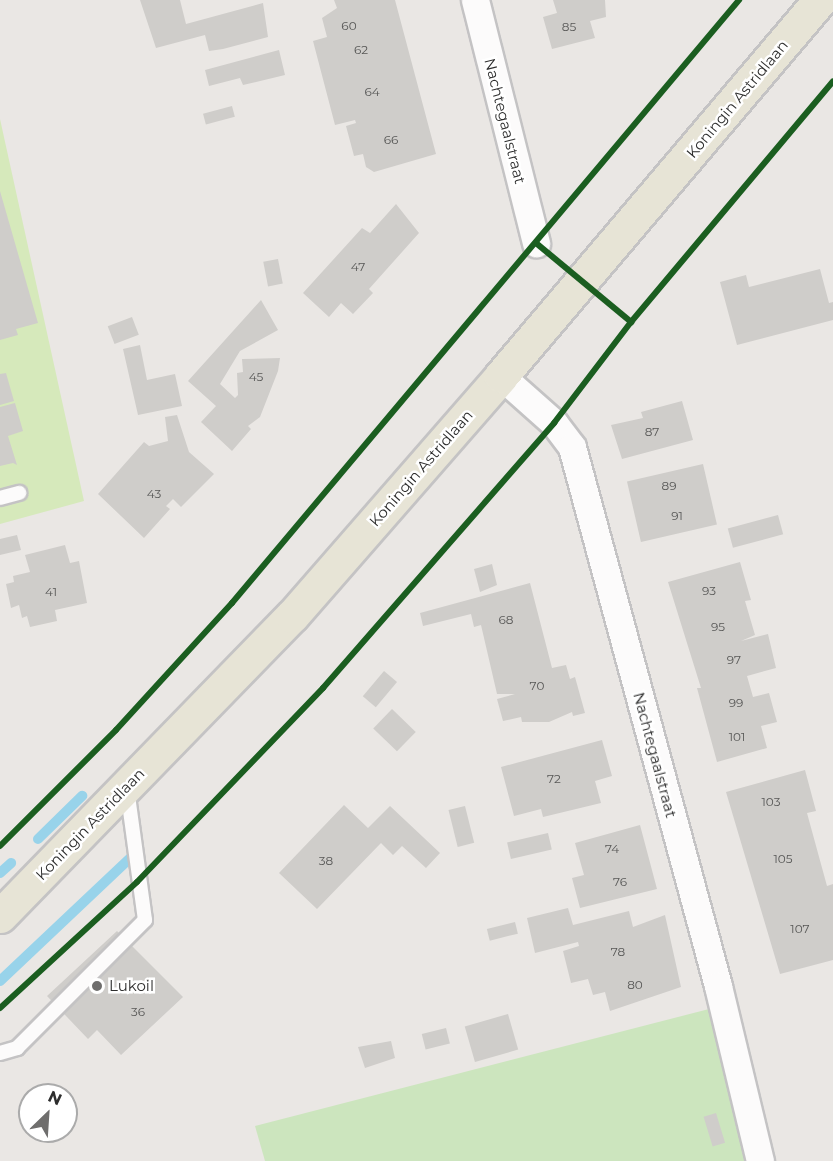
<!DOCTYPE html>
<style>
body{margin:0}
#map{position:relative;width:833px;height:1161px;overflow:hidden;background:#eae7e4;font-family:Montserrat,sans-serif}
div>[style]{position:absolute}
.green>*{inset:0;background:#cce5be}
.pitch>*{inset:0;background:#d6e9bb}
.stream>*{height:10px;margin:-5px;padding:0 5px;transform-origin:5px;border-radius:5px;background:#98d3ea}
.building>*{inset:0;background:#cfcdca;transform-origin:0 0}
.roads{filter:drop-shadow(2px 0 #c4c3c4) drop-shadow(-2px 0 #c4c3c4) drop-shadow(0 2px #c4c3c4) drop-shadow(0 -2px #c4c3c4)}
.lane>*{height:14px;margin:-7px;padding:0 7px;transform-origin:7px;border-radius:7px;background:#fcfbfb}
.street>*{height:27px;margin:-13.5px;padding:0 13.5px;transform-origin:13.5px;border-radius:13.5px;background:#fcfbfb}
.primary>*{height:33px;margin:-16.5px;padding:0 16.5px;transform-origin:16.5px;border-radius:16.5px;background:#e7e4d6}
.cycleway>*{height:6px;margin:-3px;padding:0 3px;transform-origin:3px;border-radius:3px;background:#1b5e20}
.dots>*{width:16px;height:16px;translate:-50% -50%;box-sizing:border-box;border:3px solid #fff;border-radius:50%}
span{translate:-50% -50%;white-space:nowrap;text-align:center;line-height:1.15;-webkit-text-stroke:5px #fff;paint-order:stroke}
.number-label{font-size:12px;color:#575756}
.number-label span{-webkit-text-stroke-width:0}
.street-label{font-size:15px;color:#2d2d2d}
.poi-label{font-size:15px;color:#2d2d2d}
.left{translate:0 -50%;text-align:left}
.north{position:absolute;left:18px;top:1083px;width:60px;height:60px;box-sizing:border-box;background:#fff;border:2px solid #ababab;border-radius:50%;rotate:25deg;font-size:16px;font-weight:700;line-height:24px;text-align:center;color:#2d2d2d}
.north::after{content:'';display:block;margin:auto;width:21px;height:27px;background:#6f6e6d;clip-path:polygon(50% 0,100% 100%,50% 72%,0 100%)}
</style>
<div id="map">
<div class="green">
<i style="clip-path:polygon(709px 1009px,749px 1161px,265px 1161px,255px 1126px)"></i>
</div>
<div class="pitch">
<i style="clip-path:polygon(0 119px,84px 501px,0 524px)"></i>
</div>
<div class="stream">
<i style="left:38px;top:839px;width:62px;rotate:-44.3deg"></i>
<i style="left:0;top:873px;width:15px;rotate:-42deg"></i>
<i style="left:0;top:981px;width:179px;rotate:-43.4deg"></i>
</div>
<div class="building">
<i style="clip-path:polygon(140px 0,180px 0,186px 24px,263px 3px,268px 37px,223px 49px,209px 51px,205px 35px,156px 48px)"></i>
<i style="clip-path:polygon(334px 0,395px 0,436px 154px,374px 172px,366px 167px,363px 154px,354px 156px,346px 126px,356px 123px,355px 120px,335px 125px,313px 41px,327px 37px,322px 18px,337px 8px)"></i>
<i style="clip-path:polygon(553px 0,605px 0,606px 17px,590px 21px,595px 38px,552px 49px,543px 17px,557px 13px)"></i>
<i style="clip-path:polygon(279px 50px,285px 75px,243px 85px,240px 78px,209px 86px,205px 70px)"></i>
<i style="left:232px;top:106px;width:11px;height:30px;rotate:75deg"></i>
<i style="clip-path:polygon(0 191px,38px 323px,16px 329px,18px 335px,0 340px)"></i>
<i style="clip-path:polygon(396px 204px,419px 233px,369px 289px,373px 293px,353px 314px,341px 303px,329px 317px,303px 293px,362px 228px,370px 233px)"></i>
<i style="left:278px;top:259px;width:25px;height:15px;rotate:79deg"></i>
<i style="clip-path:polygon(820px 269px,829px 303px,833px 302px,833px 320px,737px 345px,720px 282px,746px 275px,749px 287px)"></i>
<i style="clip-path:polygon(261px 300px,278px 330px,240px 351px,220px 384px,235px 398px,238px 395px,237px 373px,243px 372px,242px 359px,280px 358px,278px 371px,260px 417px,248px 426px,251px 429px,232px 451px,201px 422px,216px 406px,188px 381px)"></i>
<i style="left:132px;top:317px;width:19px;height:26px;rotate:69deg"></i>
<i style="clip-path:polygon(140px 345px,147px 380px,175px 374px,182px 406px,138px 415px,123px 349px)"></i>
<i style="clip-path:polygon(6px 373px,14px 401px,0 405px,0 374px)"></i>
<i style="clip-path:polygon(682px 401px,693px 440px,622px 459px,611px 425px,643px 418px,641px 412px)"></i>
<i style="clip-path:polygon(15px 403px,23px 431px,8px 436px,17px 465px,13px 463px,0 466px,0 407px)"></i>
<i style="clip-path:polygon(177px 415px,189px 452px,214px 474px,181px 507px,173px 499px,166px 506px,170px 509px,144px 538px,98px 494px,144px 442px,149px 446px,168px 441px,165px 417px)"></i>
<i style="left:703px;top:464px;width:62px;height:78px;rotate:77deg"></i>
<i style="left:778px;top:515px;width:20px;height:52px;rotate:75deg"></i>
<i style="clip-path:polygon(17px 535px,21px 550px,0 555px,0 539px)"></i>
<i style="clip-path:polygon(65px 545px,70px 563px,79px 561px,87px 603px,55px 610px,57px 621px,30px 627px,27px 616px,22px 618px,19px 605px,11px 608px,6px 584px,14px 582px,13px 576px,30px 572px,25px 555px)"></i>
<i style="clip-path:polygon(740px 562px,751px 600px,745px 601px,755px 635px,741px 641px,768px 634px,776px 668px,747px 676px,753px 697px,769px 693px,777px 722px,761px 726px,767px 748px,717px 762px,697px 688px,701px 688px,668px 582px)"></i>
<i style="clip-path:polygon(492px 564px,497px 585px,480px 592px,474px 569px)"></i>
<i style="clip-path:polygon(530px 583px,552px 668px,566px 665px,570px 679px,575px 677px,585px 713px,573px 716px,572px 712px,549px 722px,522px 722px,521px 717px,503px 721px,497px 699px,515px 694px,497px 694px,481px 625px,474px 627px,471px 614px,423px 626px,420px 613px)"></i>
<i style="left:384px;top:671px;width:17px;height:33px;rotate:40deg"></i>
<i style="left:392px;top:709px;width:33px;height:27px;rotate:44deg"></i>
<i style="clip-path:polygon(602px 740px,612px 776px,595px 781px,601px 803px,543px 817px,541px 809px,514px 816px,501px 767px)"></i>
<i style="clip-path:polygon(805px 770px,816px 811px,807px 813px,827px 886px,833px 884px,833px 960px,780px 974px,726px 792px)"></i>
<i style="clip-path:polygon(344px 805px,368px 828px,390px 806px,440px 853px,426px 868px,402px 846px,393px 855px,381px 843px,317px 909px,279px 873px)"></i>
<i style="left:465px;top:806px;width:38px;height:17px;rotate:76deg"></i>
<i style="clip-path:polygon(640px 825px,657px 889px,580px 908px,572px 878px,584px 875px,575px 843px)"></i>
<i style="left:548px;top:833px;width:17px;height:42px;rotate:77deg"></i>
<i style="clip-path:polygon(568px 908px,573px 925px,629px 911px,633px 927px,665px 915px,681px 987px,610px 1011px,605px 992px,593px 995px,588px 979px,571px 983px,563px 951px,579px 946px,578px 942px,535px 953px,527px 918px)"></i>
<i style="left:515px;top:922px;width:12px;height:29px;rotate:76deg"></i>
<i style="clip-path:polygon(117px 931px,183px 997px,121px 1055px,97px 1030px,88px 1039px,47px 996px)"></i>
<i style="left:508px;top:1014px;width:37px;height:45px;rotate:74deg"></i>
<i style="left:446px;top:1028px;width:16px;height:25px;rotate:76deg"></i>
<i style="clip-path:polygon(391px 1041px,395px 1058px,365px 1068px,358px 1047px)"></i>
<i style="left:716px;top:1113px;width:31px;height:13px;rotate:73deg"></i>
</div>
<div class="roads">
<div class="lane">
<i style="left:0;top:498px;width:20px;rotate:-15deg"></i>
<i style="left:0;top:1053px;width:18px;rotate:-16deg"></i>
<i style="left:17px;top:1048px;width:181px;rotate:-45deg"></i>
<i style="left:145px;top:920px;width:132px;rotate:-97.8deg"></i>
</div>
<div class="street">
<i style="left:475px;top:0;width:251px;rotate:75.9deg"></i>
<i style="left:501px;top:376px;width:71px;rotate:41.6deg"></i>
<i style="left:554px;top:423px;width:30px;rotate:53deg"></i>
<i style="left:572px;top:447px;width:558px;rotate:74.84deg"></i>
<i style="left:718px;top:986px;width:180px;rotate:76.5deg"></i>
</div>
<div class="primary">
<i style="left:0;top:916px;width:419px;rotate:-45.8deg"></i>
<i style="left:292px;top:616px;width:318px;rotate:-48.9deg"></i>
<i style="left:501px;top:376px;width:493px;rotate:-49.7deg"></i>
</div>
</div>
<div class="cycleway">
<i style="left:536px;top:243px;width:124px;rotate:39.7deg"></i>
<i style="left:0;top:846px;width:164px;rotate:-45deg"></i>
<i style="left:116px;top:730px;width:172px;rotate:-47.6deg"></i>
<i style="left:232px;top:603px;width:788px;rotate:-49.94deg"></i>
<i style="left:0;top:1008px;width:186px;rotate:-42.6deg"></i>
<i style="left:137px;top:882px;width:269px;rotate:-46.2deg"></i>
<i style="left:323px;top:688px;width:352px;rotate:-48.9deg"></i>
<i style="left:554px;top:423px;width:127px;rotate:-52.7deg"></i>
<i style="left:631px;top:322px;width:314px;rotate:-50deg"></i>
</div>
<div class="dots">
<i style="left:97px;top:986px;background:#6f6e6d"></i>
</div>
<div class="number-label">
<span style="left:349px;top:26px">60</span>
<span style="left:569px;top:27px">85</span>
<span style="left:361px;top:50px">62</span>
<span style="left:372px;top:92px">64</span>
<span style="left:391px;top:140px">66</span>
<span style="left:358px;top:267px">47</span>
<span style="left:256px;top:377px">45</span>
<span style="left:652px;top:432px">87</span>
<span style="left:669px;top:486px">89</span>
<span style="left:154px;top:494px">43</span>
<span style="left:677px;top:516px">91</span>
<span style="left:709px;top:591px">93</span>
<span style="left:51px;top:592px">41</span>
<span style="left:506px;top:620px">68</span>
<span style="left:718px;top:627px">95</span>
<span style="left:734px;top:660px">97</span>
<span style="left:537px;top:686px">70</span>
<span style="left:736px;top:703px">99</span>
<span style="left:737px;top:737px">101</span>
<span style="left:554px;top:779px">72</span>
<span style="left:771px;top:802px">103</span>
<span style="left:612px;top:849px">74</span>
<span style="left:783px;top:859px">105</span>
<span style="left:326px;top:861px">38</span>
<span style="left:620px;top:882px">76</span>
<span style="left:800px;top:929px">107</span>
<span style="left:618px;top:952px">78</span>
<span style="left:635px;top:985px">80</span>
<span style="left:138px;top:1012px">36</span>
</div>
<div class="street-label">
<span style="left:737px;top:99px;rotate:-50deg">Koningin Astridlaan</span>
<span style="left:505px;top:121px;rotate:76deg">Nachtegaalstraat</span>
<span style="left:421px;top:468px;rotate:-49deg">Koningin Astridlaan</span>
<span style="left:655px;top:755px;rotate:75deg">Nachtegaalstraat</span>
<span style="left:90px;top:824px;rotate:-46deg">Koningin Astridlaan</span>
</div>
<div class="poi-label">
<span class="left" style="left:109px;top:986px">Lukoil</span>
</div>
<div class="north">N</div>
</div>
